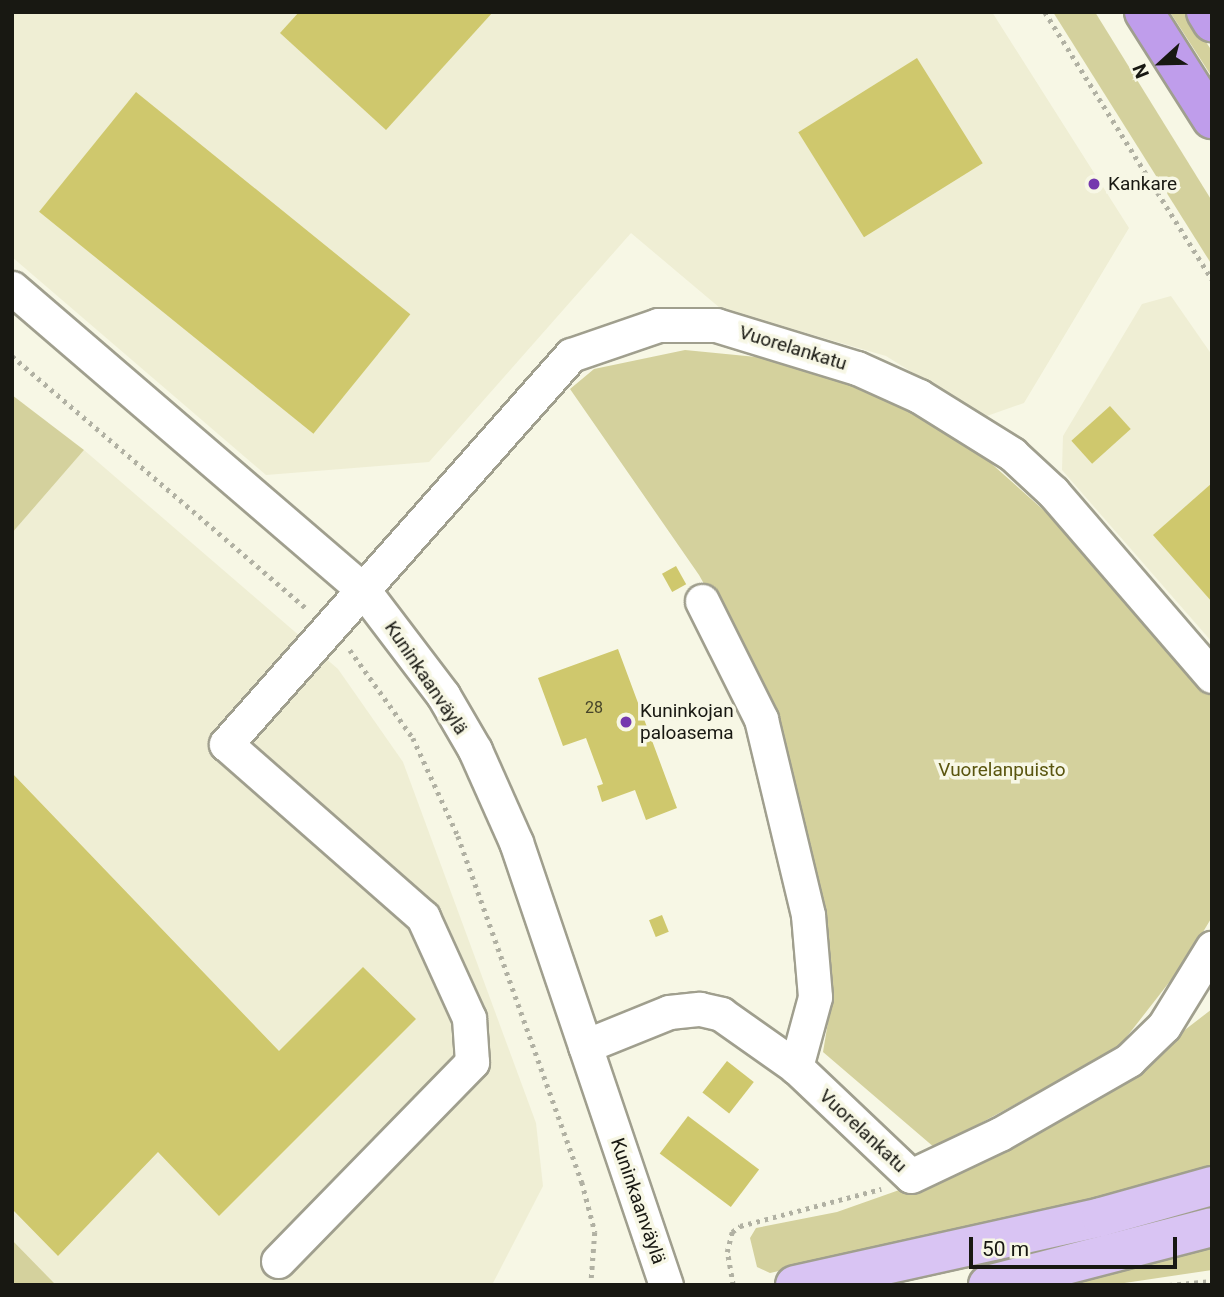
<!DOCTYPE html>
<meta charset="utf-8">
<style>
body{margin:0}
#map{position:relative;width:1224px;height:1297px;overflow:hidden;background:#f7f7e5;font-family:Roboto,sans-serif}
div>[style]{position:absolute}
.built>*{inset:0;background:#efeed4}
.green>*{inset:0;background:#d4d19d}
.building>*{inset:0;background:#cfc86d;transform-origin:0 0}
.path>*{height:4.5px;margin-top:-2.25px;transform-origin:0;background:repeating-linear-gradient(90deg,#b1b1a3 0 3.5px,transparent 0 8.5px)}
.roads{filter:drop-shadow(2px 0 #a09f8e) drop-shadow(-2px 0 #a09f8e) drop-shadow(0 2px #a09f8e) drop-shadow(0 -2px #a09f8e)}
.minor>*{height:33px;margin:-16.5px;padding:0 16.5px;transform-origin:16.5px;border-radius:16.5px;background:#fff}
.major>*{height:38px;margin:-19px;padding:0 19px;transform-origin:19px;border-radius:19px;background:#d9c4f3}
.highway>*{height:38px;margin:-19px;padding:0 19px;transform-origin:19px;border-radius:19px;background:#bf9deb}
.dots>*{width:19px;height:19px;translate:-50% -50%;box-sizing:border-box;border:4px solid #f7f7e5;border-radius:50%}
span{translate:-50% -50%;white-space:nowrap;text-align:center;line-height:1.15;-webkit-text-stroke:7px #f7f7e5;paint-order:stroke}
.number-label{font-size:16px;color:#464429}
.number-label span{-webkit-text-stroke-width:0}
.poi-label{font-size:19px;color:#181812}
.left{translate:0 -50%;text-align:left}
.street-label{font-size:19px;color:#181812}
.park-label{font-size:19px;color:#5a550f}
.frame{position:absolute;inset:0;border:14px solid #181812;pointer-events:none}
.north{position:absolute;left:1126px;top:28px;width:70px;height:70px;-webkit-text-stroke:5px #f7f7e5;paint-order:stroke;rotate:248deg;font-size:19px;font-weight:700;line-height:28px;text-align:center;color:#181812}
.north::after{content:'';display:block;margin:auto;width:24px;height:32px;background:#181812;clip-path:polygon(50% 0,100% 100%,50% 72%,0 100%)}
.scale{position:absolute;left:969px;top:1237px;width:208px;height:32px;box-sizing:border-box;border:4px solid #181812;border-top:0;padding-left:9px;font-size:21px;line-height:24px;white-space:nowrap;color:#181812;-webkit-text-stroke:5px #f7f7e5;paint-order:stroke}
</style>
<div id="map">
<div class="built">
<i style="clip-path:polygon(12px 12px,992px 12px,1129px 228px,1024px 403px,984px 417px,886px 356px,720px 308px,631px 233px,429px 462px,266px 475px,12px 257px)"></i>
<i style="clip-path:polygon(1171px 296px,1212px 355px,1212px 642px,1062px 470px,1063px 436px,1142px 304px)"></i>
<i style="clip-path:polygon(84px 450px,338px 669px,403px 762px,536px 1123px,543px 1186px,492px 1285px,56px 1285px,12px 1240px,12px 533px)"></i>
</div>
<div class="green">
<i style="clip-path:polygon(1053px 12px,1095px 12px,1212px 201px,1212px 265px)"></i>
<i style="clip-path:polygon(1170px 12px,1186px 12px,1212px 51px,1212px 77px)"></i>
<i style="clip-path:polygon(685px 350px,767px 358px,846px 380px,905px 408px,975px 449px,1058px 523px,1212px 691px,1212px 917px,1185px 962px,1118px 1048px,935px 1148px,823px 1052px,833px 992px,818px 885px,748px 662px,699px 575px,570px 389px,594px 369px)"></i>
<i style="clip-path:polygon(12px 395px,84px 450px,12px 533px)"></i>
<i style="clip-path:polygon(1212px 1009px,1212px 1173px,770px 1273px,757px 1267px,750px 1238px,756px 1228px,837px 1212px,936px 1177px,1125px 1076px)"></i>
<i style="clip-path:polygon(12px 1240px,56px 1285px,12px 1285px)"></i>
<i style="clip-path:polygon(1212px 1241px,1212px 1270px,1111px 1285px,1042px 1285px)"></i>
</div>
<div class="building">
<i style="clip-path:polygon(299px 12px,493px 12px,386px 130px,280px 33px)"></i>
<i style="left:917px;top:58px;width:124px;height:140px;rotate:58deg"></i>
<i style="left:136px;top:92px;width:353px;height:154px;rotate:39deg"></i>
<i style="left:1110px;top:406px;width:31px;height:52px;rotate:48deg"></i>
<i style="clip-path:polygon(1212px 483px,1212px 602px,1153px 535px)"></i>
<i style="left:676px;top:566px;width:21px;height:16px;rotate:61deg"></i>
<i style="clip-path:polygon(618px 649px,677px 808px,646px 820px,635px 790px,602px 802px,597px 786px,603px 784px,586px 738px,563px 746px,538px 678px)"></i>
<i style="clip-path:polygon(12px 773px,279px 1051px,363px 967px,416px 1019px,219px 1216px,158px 1152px,58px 1256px,12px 1209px)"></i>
<i style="left:662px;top:915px;width:18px;height:14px;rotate:68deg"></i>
<i style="left:727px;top:1061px;width:34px;height:40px;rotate:38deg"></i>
<i style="left:688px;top:1116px;width:89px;height:47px;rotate:37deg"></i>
</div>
<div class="path">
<i style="left:1045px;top:12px;width:315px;rotate:58deg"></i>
<i style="left:12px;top:356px;width:387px;rotate:40.6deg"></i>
<i style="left:350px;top:650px;width:108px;rotate:54.4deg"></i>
<i style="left:413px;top:738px;width:108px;rotate:65.3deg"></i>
<i style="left:458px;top:836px;width:368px;rotate:70.3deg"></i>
<i style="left:582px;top:1182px;width:52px;rotate:75.4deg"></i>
<i style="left:595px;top:1232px;width:53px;rotate:94.3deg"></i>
<i style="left:733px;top:1285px;width:34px;rotate:-100deg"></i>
<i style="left:727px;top:1252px;width:21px;rotate:-76deg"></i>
<i style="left:732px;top:1232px;width:10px;rotate:-37deg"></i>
<i style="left:740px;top:1226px;width:146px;rotate:-14.7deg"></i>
<i style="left:1169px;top:1285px;width:43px;rotate:-5.3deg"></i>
</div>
<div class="roads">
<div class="minor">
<i style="left:12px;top:288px;width:464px;rotate:40.7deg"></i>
<i style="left:364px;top:591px;width:131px;rotate:52.8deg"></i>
<i style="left:443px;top:695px;width:64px;rotate:59.8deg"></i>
<i style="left:475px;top:750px;width:101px;rotate:66deg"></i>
<i style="left:516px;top:842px;width:468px;rotate:71.3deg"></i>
<i style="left:702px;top:601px;width:132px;rotate:63.4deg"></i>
<i style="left:761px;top:719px;width:202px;rotate:76.5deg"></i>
<i style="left:808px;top:915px;width:82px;rotate:85.1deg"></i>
<i style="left:815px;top:997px;width:73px;rotate:105.2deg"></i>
<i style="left:585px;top:1046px;width:91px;rotate:-22deg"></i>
<i style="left:669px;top:1012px;width:31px;rotate:-6deg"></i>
<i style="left:700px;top:1009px;width:22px;rotate:13deg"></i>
<i style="left:721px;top:1014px;width:92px;rotate:35.2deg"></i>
<i style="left:796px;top:1067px;width:158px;rotate:43.5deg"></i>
<i style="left:911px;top:1176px;width:98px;rotate:-25.3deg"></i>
<i style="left:1000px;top:1134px;width:149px;rotate:-29.8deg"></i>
<i style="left:1129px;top:1060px;width:49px;rotate:-44.2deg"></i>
<i style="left:1164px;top:1026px;width:92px;rotate:-58.4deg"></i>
<i style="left:278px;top:1261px;width:278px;rotate:-45.7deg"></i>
<i style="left:472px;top:1062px;width:44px;rotate:-93.9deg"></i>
<i style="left:469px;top:1018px;width:111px;rotate:-114.5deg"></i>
<i style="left:423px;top:917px;width:262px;rotate:-138.7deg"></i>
<i style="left:226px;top:744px;width:520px;rotate:-48.43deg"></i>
<i style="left:571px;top:355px;width:92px;rotate:-19deg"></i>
<i style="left:658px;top:325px;width:58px"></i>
<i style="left:716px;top:325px;width:147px;rotate:17deg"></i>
<i style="left:857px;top:368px;width:68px;rotate:24.3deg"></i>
<i style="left:919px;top:396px;width:110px;rotate:31.9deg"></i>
<i style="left:1012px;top:454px;width:56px;rotate:42.8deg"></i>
<i style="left:1053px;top:492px;width:243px;rotate:49.2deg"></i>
</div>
<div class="major">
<i style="left:795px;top:1285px;width:313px;rotate:-12.5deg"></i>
<i style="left:1101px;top:1217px;width:115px;rotate:-15.6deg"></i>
<i style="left:988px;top:1285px;width:231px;rotate:-14.5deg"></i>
</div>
<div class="highway">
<i style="left:1144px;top:12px;width:127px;rotate:57.6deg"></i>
<i style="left:1206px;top:12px;width:12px;rotate:59deg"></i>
</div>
</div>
<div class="dots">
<i style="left:1094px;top:184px;background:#7538ae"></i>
<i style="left:626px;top:722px;background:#7538ae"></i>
</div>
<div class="number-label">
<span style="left:594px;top:708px">28</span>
</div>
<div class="poi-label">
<span class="left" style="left:1108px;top:184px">Kankare</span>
<span class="left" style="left:640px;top:722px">Kuninkojan<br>paloasema</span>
</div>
<div class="street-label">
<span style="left:793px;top:348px;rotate:17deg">Vuorelankatu</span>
<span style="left:426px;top:678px;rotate:56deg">Kuninkaanväylä</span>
<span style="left:863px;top:1131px;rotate:43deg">Vuorelankatu</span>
<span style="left:638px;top:1201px;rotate:71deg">Kuninkaanväylä</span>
</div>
<div class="park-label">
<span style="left:1002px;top:770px">Vuorelanpuisto</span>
</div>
<div class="frame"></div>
<div class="north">N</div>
<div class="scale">50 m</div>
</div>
